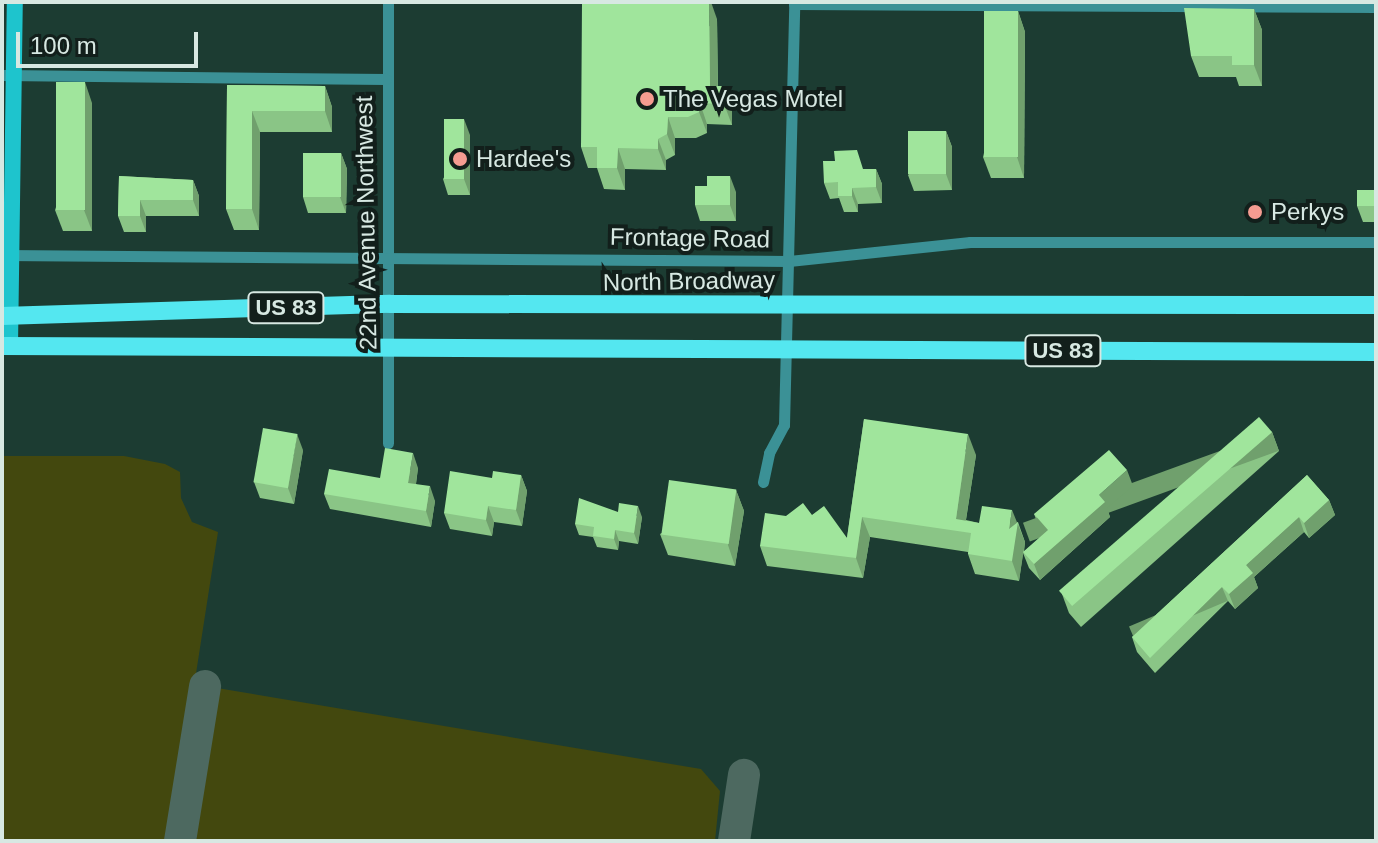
<!DOCTYPE html>
<style>
body{margin:0}
#map{position:relative;width:1378px;height:843px;overflow:hidden;background:#1c3c32;font-family:Helvetica,sans-serif}
div>[style]{position:absolute}
.green>*{inset:0;background:#43480e}
.taxiway>*{height:32px;margin:-16px;padding:0 16px;transform-origin:16px;border-radius:16px;background:#4d6960}
.street>*{height:11px;margin:-5.5px;padding:0 5.5px;transform-origin:5.5px;border-radius:5.5px;background:#3b9196}
.secondary>*{height:16px;margin:-8px;padding:0 8px;transform-origin:8px;border-radius:8px;background:#1ec4cd}
.primary>*{height:18px;margin:-9px;padding:0 9px;transform-origin:9px;border-radius:9px;background:#54e7f0}
.wall>*{inset:0;background:#8ac586}
.shaded-wall>*{inset:0;background:#70a06d;transform-origin:0 0}
.building>*{inset:0;background:#a0e59c;transform-origin:0 0}
.dots>*{width:22px;height:22px;translate:-50% -50%;box-sizing:border-box;border:4px solid #121f1b;border-radius:50%}
span{translate:-50% -50%;white-space:nowrap;text-align:center;line-height:1.15;-webkit-text-stroke:8px #121f1b;paint-order:stroke}
.shield-label span{padding:2px 6px;background:#121f1b;border:2px solid;border-radius:6px;-webkit-text-stroke-width:0}
.shield-label{font-size:22px;color:#d7e8e2;font-weight:700}
.poi-label{font-size:24px;color:#d7e8e2}
.left{translate:0 -50%;text-align:left}
.street-label{font-size:24px;color:#d7e8e2}
.frame{position:absolute;inset:0;border:4px solid #d7e8e2;pointer-events:none}
.scale{position:absolute;left:16px;top:32px;width:182px;height:36px;box-sizing:border-box;border:4px solid #d7e8e2;border-top:0;padding-left:10px;font-size:24px;line-height:28px;white-space:nowrap;color:#d7e8e2;-webkit-text-stroke:6px #121f1b;paint-order:stroke}
</style>
<div id="map">
<div class="green">
<i style="clip-path:polygon(2px 456px,124px 456px,165px 464px,180px 472px,181px 498px,192px 522px,218px 532px,170px 841px,2px 841px)"></i>
<i style="clip-path:polygon(217px 688px,701px 769px,720px 791px,715px 841px,192px 841px)"></i>
</div>
<div class="taxiway">
<i style="left:180px;top:841px;width:157px;rotate:-80.8deg"></i>
<i style="left:734px;top:841px;width:67px;rotate:-81.4deg"></i>
</div>
<div class="street">
<i style="left:388px;top:2px;width:441px;rotate:90deg"></i>
<i style="left:794px;top:4px;width:582px;rotate:0.3deg"></i>
<i style="left:2px;top:75px;width:384px;rotate:0.6deg"></i>
<i style="left:2px;top:255px;width:787px;rotate:0.44deg"></i>
<i style="left:789px;top:261px;width:182px;rotate:-6deg"></i>
<i style="left:970px;top:242px;width:406px"></i>
<i style="left:763px;top:482px;width:30px;rotate:-78deg"></i>
<i style="left:769px;top:453px;width:32px;rotate:-62deg"></i>
<i style="left:784px;top:425px;width:423px;rotate:-88.6deg"></i>
</div>
<div class="secondary">
<i style="left:10px;top:346px;width:344px;rotate:-89.2deg"></i>
</div>
<div class="primary">
<i style="left:2px;top:316px;width:388px;rotate:-1.8deg"></i>
<i style="left:390px;top:304px;width:986px;rotate:0.06deg"></i>
<i style="left:2px;top:346px;width:1374px;rotate:0.25deg"></i>
</div>
<div class="wall">
<i style="clip-path:polygon(1254px 9px,1262px 30px,1262px 86px,1239px 86px,1236px 77px,1199px 77px,1191px 56px)"></i>
<i style="clip-path:polygon(1018px 11px,1025px 32px,1024px 178px,991px 178px,983px 157px)"></i>
<i style="clip-path:polygon(717px 19px,718px 86px,725px 86px,732px 107px,732px 125px,707px 124px,707px 133px,696px 138px,675px 138px,675px 155px,666px 160px,666px 170px,625px 169px,625px 190px,604px 189px,597px 168px,588px 168px,581px 147px)"></i>
<i style="clip-path:polygon(227px 85px,325px 86px,332px 107px,332px 132px,260px 132px,259px 230px,234px 230px,226px 209px)"></i>
<i style="clip-path:polygon(92px 103px,92px 231px,63px 231px,55px 210px)"></i>
<i style="clip-path:polygon(946px 131px,952px 147px,952px 190px,914px 191px,908px 175px)"></i>
<i style="clip-path:polygon(470px 135px,470px 195px,448px 195px,443px 179px)"></i>
<i style="clip-path:polygon(341px 153px,347px 169px,346px 213px,308px 213px,303px 197px)"></i>
<i style="clip-path:polygon(864px 169px,876px 169px,882px 184px,882px 203px,858px 204px,858px 212px,844px 212px,839px 198px,830px 199px,824px 183px)"></i>
<i style="clip-path:polygon(119px 176px,193px 180px,199px 196px,199px 216px,146px 216px,146px 232px,124px 232px,118px 216px)"></i>
<i style="clip-path:polygon(1376px 190px,1376px 222px,1363px 222px,1357px 206px)"></i>
<i style="clip-path:polygon(736px 192px,736px 221px,700px 221px,695px 205px)"></i>
<i style="clip-path:polygon(864px 419px,976px 455px,966px 520px,979px 523px,1016px 523px,1018px 522px,1025px 542px,1024px 552px,1044px 534px,1040px 529px,1034px 514px,1133px 486px,1107px 508px,1110px 517px,1040px 580px,1029px 568px,1023px 553px,1019px 581px,975px 574px,968px 554px,968px 552px,870px 537px,863px 578px,767px 566px,760px 546px,786px 516px,812px 515px,847px 538px)"></i>
<i style="clip-path:polygon(1272px 432px,1279px 451px,1081px 627px,1069px 613px,1062px 594px)"></i>
<i style="clip-path:polygon(303px 450px,294px 504px,260px 498px,254px 482px)"></i>
<i style="clip-path:polygon(418px 468px,416px 484px,435px 501px,431px 527px,330px 509px,324px 494px)"></i>
<i style="clip-path:polygon(521px 475px,527px 491px,522px 526px,494px 522px,492px 536px,450px 529px,444px 513px,492px 478px)"></i>
<i style="clip-path:polygon(1307px 475px,1329px 500px,1335px 515px,1309px 538px,1304px 532px,1254px 577px,1258px 588px,1235px 609px,1228px 601px,1155px 673px,1137px 652px,1132px 637px)"></i>
<i style="clip-path:polygon(736px 490px,744px 511px,735px 566px,668px 555px,660px 534px)"></i>
<i style="clip-path:polygon(618px 512px,642px 517px,638px 544px,619px 541px,618px 550px,597px 547px,593px 537px,579px 535px,575px 524px)"></i>
</div>
<div class="shaded-wall">
<i style="clip-path:polygon(709px 2px,711px 2px,717px 19px,718px 103px,710px 86px)"></i>
<i style="clip-path:polygon(1254px 9px,1262px 30px,1262px 86px,1254px 65px)"></i>
<i style="clip-path:polygon(1018px 11px,1025px 32px,1024px 178px,1017px 157px)"></i>
<i style="clip-path:polygon(85px 82px,92px 103px,92px 231px,84px 210px)"></i>
<i style="clip-path:polygon(325px 86px,332px 107px,332px 132px,325px 111px)"></i>
<i style="clip-path:polygon(725px 86px,732px 107px,732px 125px,724px 104px)"></i>
<i style="clip-path:polygon(700px 103px,707px 124px,707px 133px,699px 112px)"></i>
<i style="clip-path:polygon(252px 111px,260px 132px,259px 230px,252px 209px)"></i>
<i style="clip-path:polygon(668px 117px,675px 138px,675px 155px,667px 134px)"></i>
<i style="clip-path:polygon(464px 119px,470px 135px,470px 195px,464px 179px)"></i>
<i style="clip-path:polygon(946px 131px,952px 147px,952px 190px,946px 174px)"></i>
<i style="clip-path:polygon(658px 139px,666px 160px,666px 170px,658px 149px)"></i>
<i style="clip-path:polygon(618px 148px,625px 169px,625px 190px,617px 168px)"></i>
<i style="clip-path:polygon(341px 153px,347px 169px,346px 213px,340px 197px)"></i>
<i style="clip-path:polygon(876px 169px,882px 184px,882px 203px,876px 187px)"></i>
<i style="clip-path:polygon(730px 176px,736px 192px,736px 221px,730px 205px)"></i>
<i style="clip-path:polygon(193px 180px,199px 196px,199px 216px,193px 200px)"></i>
<i style="clip-path:polygon(852px 188px,858px 204px,858px 212px,852px 196px)"></i>
<i style="clip-path:polygon(140px 200px,146px 216px,146px 232px,140px 216px)"></i>
<i style="left:1272px;top:432px;width:20px;height:265px;rotate:70deg"></i>
<i style="clip-path:polygon(297px 434px,303px 450px,294px 504px,288px 488px)"></i>
<i style="clip-path:polygon(968px 434px,976px 455px,964px 532px,956px 519px)"></i>
<i style="clip-path:polygon(413px 453px,418px 468px,414px 498px,408px 483px)"></i>
<i style="clip-path:polygon(1127px 470px,1133px 486px,1107px 508px,1110px 517px,1040px 580px,1034px 564px,1099px 495px)"></i>
<i style="clip-path:polygon(521px 475px,527px 491px,522px 526px,516px 510px)"></i>
<i style="clip-path:polygon(430px 486px,435px 501px,431px 527px,426px 511px)"></i>
<i style="clip-path:polygon(736px 490px,744px 511px,735px 566px,728px 545px)"></i>
<i style="clip-path:polygon(1329px 500px,1335px 515px,1309px 538px,1304px 523px)"></i>
<i style="clip-path:polygon(488px 506px,494px 522px,492px 536px,486px 520px)"></i>
<i style="clip-path:polygon(638px 506px,642px 517px,638px 544px,634px 533px)"></i>
<i style="clip-path:polygon(1012px 510px,1025px 542px,1019px 581px,1012px 561px,1009px 529px)"></i>
<i style="clip-path:polygon(862px 517px,870px 537px,863px 578px,856px 558px)"></i>
<i style="clip-path:polygon(1299px 517px,1304px 532px,1254px 577px,1258px 588px,1235px 609px,1229px 594px,1246px 565px)"></i>
<i style="clip-path:polygon(615px 530px,619px 541px,618px 550px,614px 539px)"></i>
<i style="left:1222px;top:587px;width:15px;height:101px;rotate:67deg"></i>
</div>
<div class="building">
<i style="clip-path:polygon(582px 2px,709px 2px,710px 86px,725px 86px,724px 104px,700px 103px,699px 112px,688px 117px,668px 117px,667px 134px,658px 139px,658px 149px,618px 148px,617px 168px,597px 168px,597px 147px,581px 147px)"></i>
<i style="clip-path:polygon(1184px 8px,1254px 9px,1254px 65px,1232px 65px,1232px 56px,1191px 56px)"></i>
<i style="left:984px;top:11px;width:34px;height:146px"></i>
<i style="left:56px;top:82px;width:29px;height:128px"></i>
<i style="clip-path:polygon(227px 85px,325px 86px,325px 111px,252px 111px,252px 209px,226px 209px)"></i>
<i style="left:444px;top:119px;width:20px;height:60px"></i>
<i style="left:946px;top:131px;width:43px;height:38px;rotate:90deg"></i>
<i style="clip-path:polygon(857px 150px,863px 169px,876px 169px,876px 187px,852px 188px,852px 196px,838px 196px,838px 182px,824px 183px,823px 161px,835px 161px,834px 151px)"></i>
<i style="left:303px;top:153px;width:38px;height:44px"></i>
<i style="clip-path:polygon(119px 176px,193px 180px,193px 200px,140px 200px,140px 216px,118px 216px)"></i>
<i style="clip-path:polygon(707px 176px,730px 176px,730px 205px,695px 205px,695px 186px,707px 186px)"></i>
<i style="left:1357px;top:190px;width:19px;height:16px"></i>
<i style="left:1259px;top:417px;width:20px;height:265px;rotate:49deg"></i>
<i style="clip-path:polygon(864px 419px,968px 434px,956px 519px,979px 523px,982px 506px,1012px 510px,1009px 529px,1018px 522px,1012px 561px,968px 554px,971px 533px,862px 517px,856px 558px,760px 546px,765px 513px,786px 516px,803px 503px,812px 515px,824px 506px,847px 538px)"></i>
<i style="left:263px;top:428px;width:35px;height:55px;rotate:10deg"></i>
<i style="clip-path:polygon(385px 448px,413px 453px,408px 483px,430px 486px,426px 511px,324px 494px,329px 469px,380px 478px)"></i>
<i style="clip-path:polygon(1109px 450px,1127px 470px,1099px 495px,1105px 502px,1034px 564px,1023px 552px,1048px 530px,1034px 514px)"></i>
<i style="clip-path:polygon(450px 471px,492px 478px,493px 471px,521px 475px,516px 510px,488px 506px,486px 520px,444px 513px)"></i>
<i style="clip-path:polygon(1307px 475px,1329px 500px,1304px 523px,1299px 517px,1246px 565px,1253px 573px,1229px 594px,1222px 587px,1150px 658px,1132px 637px)"></i>
<i style="left:669px;top:480px;width:68px;height:55px;rotate:8deg"></i>
<i style="clip-path:polygon(579px 498px,618px 512px,619px 503px,638px 506px,634px 533px,615px 530px,614px 539px,593px 536px,594px 527px,575px 524px)"></i>
</div>
<div class="dots">
<i style="left:647px;top:99px;background:#f59c91"></i>
<i style="left:460px;top:159px;background:#f59c91"></i>
<i style="left:1255px;top:212px;background:#f59c91"></i>
</div>
<div class="shield-label">
<span style="left:286px;top:308px">US 83</span>
<span style="left:1063px;top:351px">US 83</span>
</div>
<div class="poi-label">
<span class="left" style="left:663px;top:99px">The Vegas Motel</span>
<span class="left" style="left:476px;top:159px">Hardee's</span>
<span class="left" style="left:1271px;top:212px">Perkys</span>
</div>
<div class="street-label">
<span style="left:366px;top:223px;rotate:-91deg">22nd Avenue Northwest</span>
<span style="left:690px;top:238px;rotate:1deg">Frontage Road</span>
<span style="left:689px;top:281px;rotate:-1deg">North Broadway</span>
</div>
<div class="frame"></div>
<div class="scale">100 m</div>
</div>
